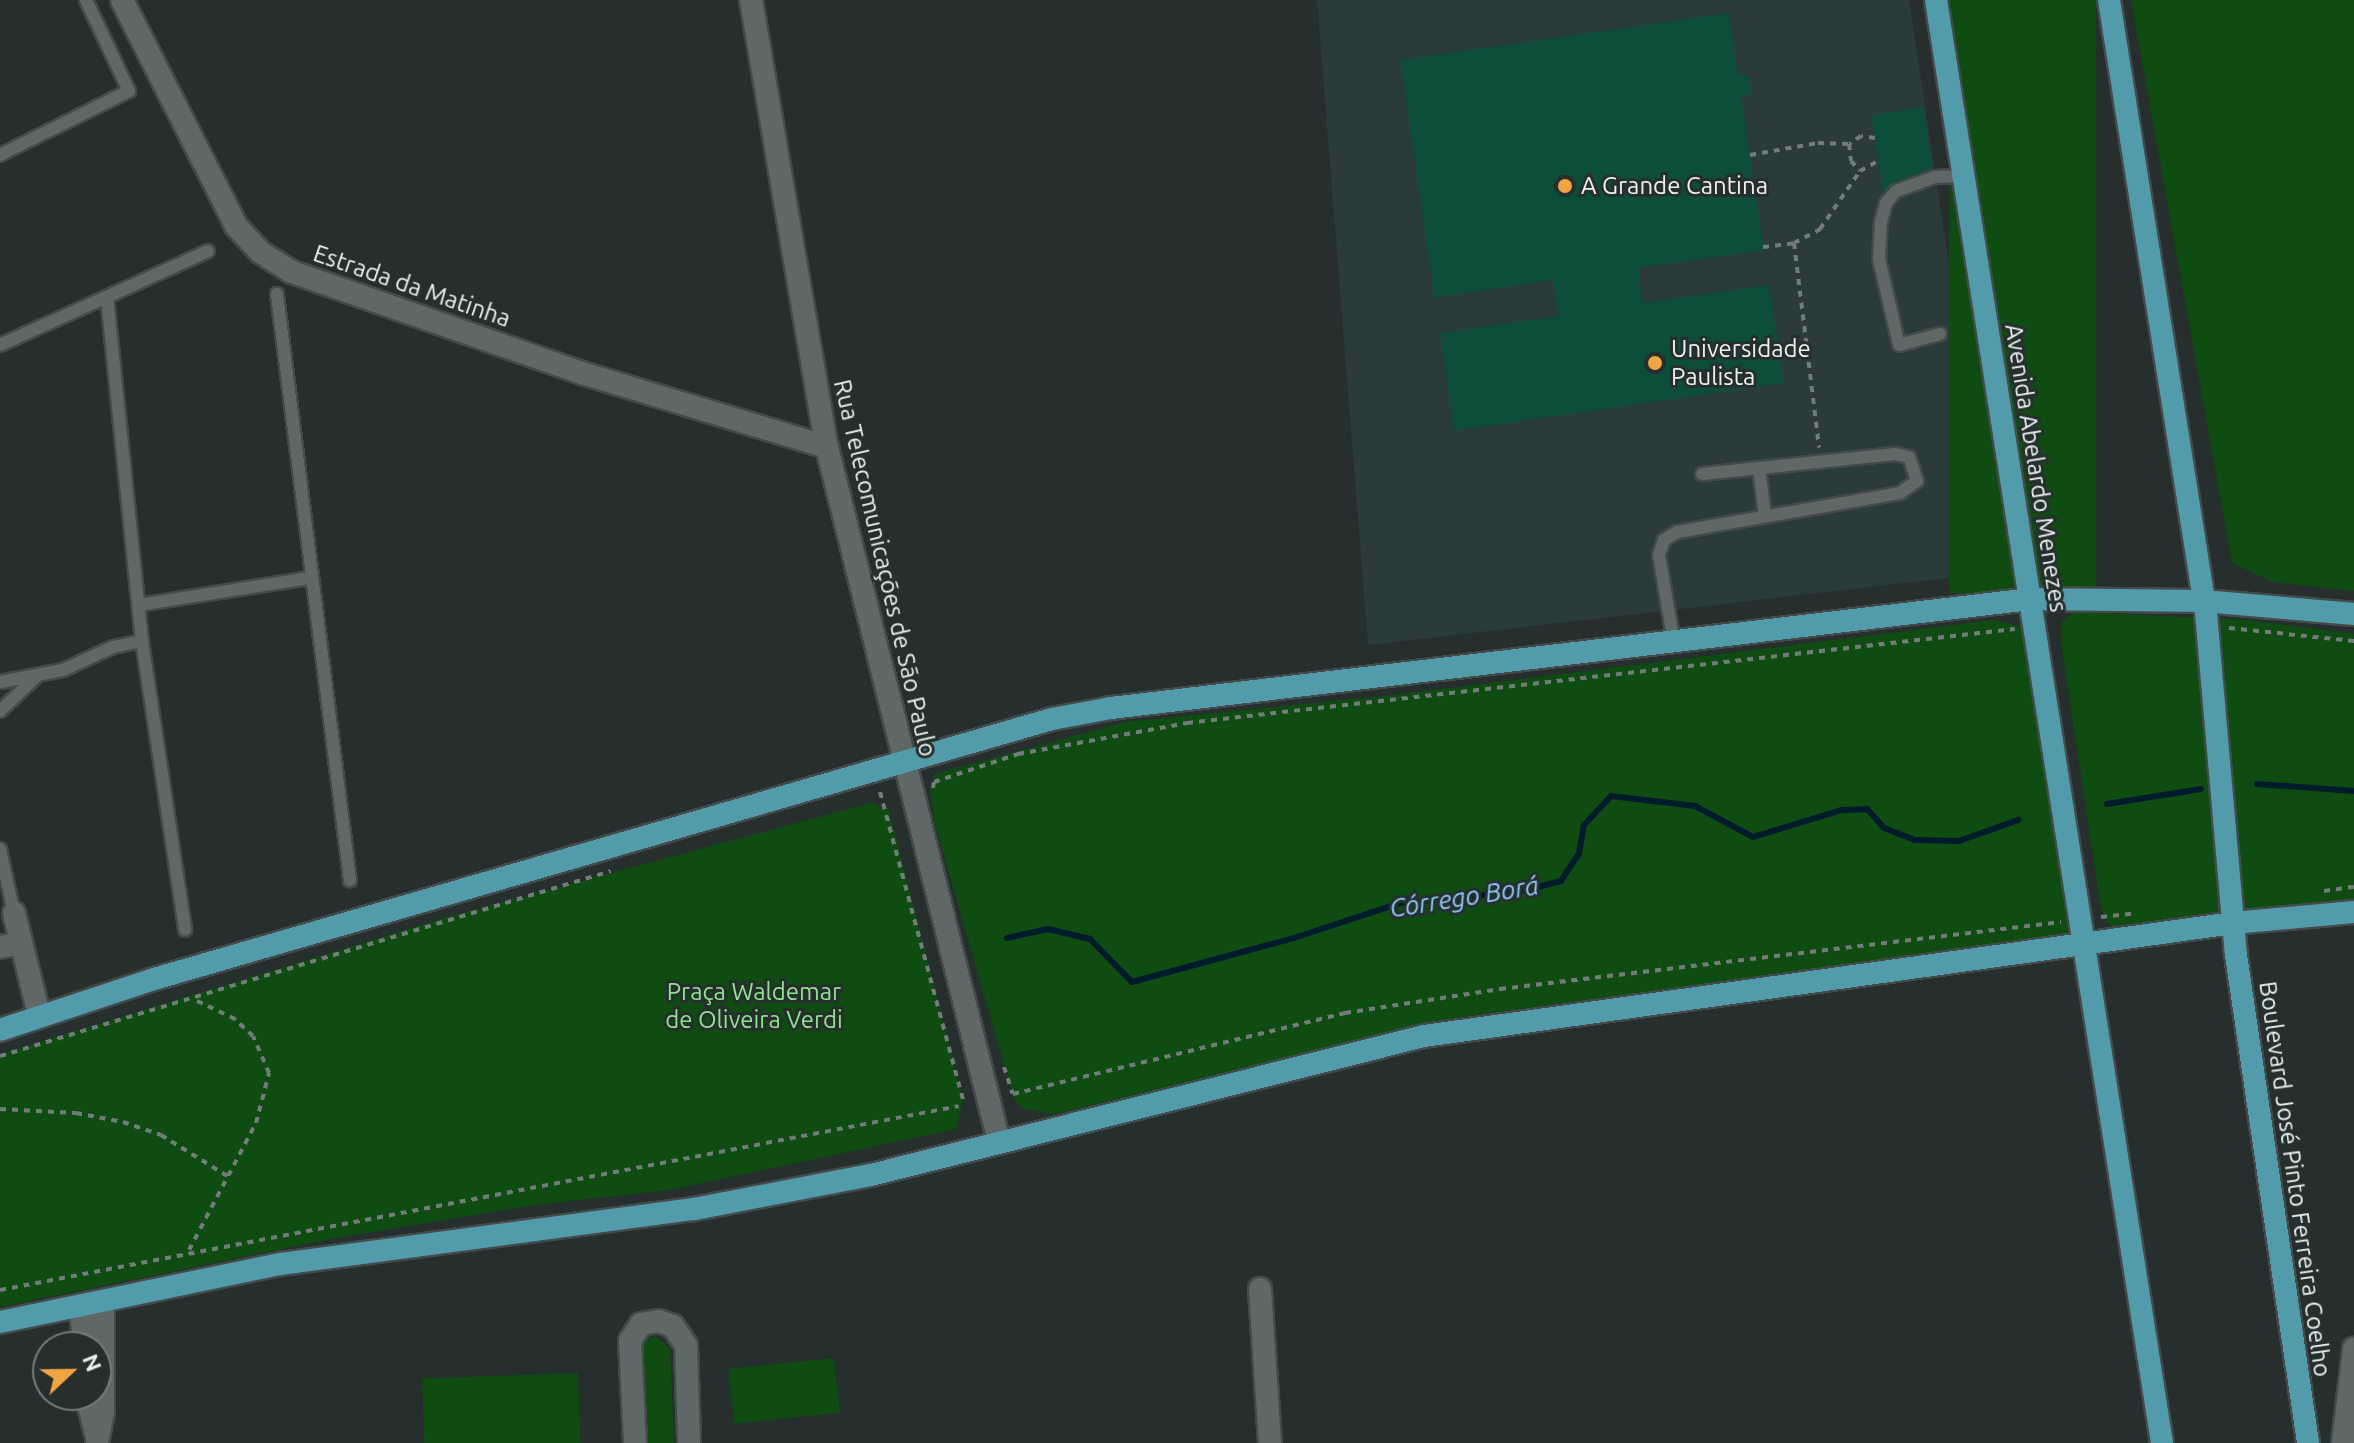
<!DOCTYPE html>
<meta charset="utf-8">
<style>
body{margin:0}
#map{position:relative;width:2354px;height:1443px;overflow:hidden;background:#262e2e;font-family:Ubuntu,sans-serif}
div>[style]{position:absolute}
.built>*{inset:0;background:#2b3b3a}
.green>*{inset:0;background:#0f4c12;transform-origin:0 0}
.stream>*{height:6px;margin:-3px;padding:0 3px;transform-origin:3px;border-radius:3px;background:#011a2c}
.building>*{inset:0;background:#0d4e3b}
.path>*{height:4px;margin-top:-2px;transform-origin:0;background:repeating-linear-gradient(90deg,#747b7b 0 6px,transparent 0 12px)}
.roads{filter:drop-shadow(2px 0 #444a4a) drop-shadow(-2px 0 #444a4a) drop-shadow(0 2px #444a4a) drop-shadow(0 -2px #444a4a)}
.service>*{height:12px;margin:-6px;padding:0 6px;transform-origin:6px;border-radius:6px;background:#5f6867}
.minor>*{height:22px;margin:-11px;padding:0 11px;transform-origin:11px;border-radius:11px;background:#5f6867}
.tertiary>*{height:22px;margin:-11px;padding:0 11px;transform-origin:11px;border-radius:11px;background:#5f6867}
.primary>*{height:22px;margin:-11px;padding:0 11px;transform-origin:11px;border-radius:11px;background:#519bab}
.dots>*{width:22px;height:22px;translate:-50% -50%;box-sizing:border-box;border:4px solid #262e2e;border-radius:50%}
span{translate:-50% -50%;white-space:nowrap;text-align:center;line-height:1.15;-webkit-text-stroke:6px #262e2e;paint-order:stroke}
.poi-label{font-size:24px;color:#eaefef}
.left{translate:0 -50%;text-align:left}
.street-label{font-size:24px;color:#eaefef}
.park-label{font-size:24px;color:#8de48b}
.water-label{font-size:26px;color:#8bc7f4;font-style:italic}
.north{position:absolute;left:32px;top:1331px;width:80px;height:80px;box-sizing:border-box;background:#262e2e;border:2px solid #747b7b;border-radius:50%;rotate:68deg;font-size:22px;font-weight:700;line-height:32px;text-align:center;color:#eaefef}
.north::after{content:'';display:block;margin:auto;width:28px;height:36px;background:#f1a540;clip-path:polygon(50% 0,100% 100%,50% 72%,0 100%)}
</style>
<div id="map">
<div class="built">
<i style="clip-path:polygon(1317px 0,1909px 0,1990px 537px,1982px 565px,1965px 576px,1368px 645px)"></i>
</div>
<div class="green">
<i style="left:1949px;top:0;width:147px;height:593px"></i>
<i style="clip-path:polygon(2131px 0,2354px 0,2354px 591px,2273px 582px,2232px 563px)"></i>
<i style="clip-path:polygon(2076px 612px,2247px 620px,2354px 634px,2354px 900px,2110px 928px,2101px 909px,2061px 642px,2062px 621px)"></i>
<i style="clip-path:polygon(1994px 620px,2023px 627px,2071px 926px,2065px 935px,1461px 1017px,1054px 1114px,1023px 1109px,1014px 1099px,934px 821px,930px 788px,935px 774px,1125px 722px,1393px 695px)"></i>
<i style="clip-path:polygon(871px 803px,889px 810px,963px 1100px,956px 1129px,669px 1190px,542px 1204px,325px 1240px,0 1307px,0 1054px,444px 918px)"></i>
<i style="clip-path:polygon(655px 1336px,670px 1348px,674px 1443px,644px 1443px,641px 1341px)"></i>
<i style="left:834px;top:1358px;width:55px;height:106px;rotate:84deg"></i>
<i style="left:578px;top:1373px;width:70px;height:156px;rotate:88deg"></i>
</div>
<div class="stream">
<i style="left:2257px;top:784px;width:97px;rotate:4.1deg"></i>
<i style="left:2107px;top:804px;width:95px;rotate:-9.1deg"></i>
<i style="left:1007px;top:938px;width:42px;rotate:-12.4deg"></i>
<i style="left:1048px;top:929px;width:43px;rotate:13.4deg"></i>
<i style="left:1090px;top:939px;width:60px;rotate:45.7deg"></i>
<i style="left:1132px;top:982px;width:168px;rotate:-15.2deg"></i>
<i style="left:1294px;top:938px;width:112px;rotate:-18.3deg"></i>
<i style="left:1400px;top:903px;width:120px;rotate:-5.3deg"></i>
<i style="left:1519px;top:892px;width:43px;rotate:-14.7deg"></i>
<i style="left:1561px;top:881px;width:33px;rotate:-57deg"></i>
<i style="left:1579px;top:853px;width:28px;rotate:-80deg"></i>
<i style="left:1584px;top:825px;width:40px;rotate:-47deg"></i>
<i style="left:1611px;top:796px;width:85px;rotate:6.8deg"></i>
<i style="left:1695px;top:806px;width:66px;rotate:28.1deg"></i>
<i style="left:1753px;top:837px;width:93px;rotate:-16.9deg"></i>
<i style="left:1842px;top:810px;width:25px;rotate:-2deg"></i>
<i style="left:1867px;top:809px;width:25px;rotate:48deg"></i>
<i style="left:1884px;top:828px;width:33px;rotate:21deg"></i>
<i style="left:1915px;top:840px;width:44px;rotate:1.3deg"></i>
<i style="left:1959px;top:841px;width:63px;rotate:-19.6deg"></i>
</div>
<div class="building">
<i style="clip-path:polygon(1729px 13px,1738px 76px,1749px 75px,1752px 94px,1741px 96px,1764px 250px,1638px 268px,1643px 303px,1769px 285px,1784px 383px,1454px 431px,1440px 333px,1558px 316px,1553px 280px,1434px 298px,1400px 60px)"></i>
<i style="clip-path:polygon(1923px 107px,1932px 168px,1893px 183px,1883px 193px,1871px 115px)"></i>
</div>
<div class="path">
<i style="left:1875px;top:138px;width:14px;rotate:-172deg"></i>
<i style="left:1861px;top:136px;width:14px;rotate:146deg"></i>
<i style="left:1849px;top:144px;width:17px;rotate:83deg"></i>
<i style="left:1851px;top:161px;width:13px;rotate:48deg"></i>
<i style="left:1860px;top:171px;width:21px;rotate:-29deg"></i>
<i style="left:1750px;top:155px;width:69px;rotate:-10deg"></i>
<i style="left:1818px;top:143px;width:31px;rotate:2deg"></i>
<i style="left:1794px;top:243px;width:206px;rotate:83deg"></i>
<i style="left:1763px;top:247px;width:31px;rotate:-7deg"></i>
<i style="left:1794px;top:243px;width:30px;rotate:-28deg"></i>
<i style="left:1820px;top:229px;width:70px;rotate:-55.4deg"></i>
<i style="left:2229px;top:628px;width:126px;rotate:5.9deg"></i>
<i style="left:933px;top:788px;width:6px;rotate:-81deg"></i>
<i style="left:934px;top:782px;width:89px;rotate:-18.4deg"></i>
<i style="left:1018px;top:754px;width:172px;rotate:-10.4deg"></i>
<i style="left:1187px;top:723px;width:833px;rotate:-6.48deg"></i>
<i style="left:880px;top:792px;width:323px;rotate:74.9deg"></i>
<i style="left:2324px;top:891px;width:30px;rotate:-8deg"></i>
<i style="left:2101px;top:917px;width:31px;rotate:-6deg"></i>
<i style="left:0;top:1056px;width:638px;rotate:-16.85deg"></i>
<i style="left:1004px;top:1067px;width:28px;rotate:72deg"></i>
<i style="left:1013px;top:1094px;width:342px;rotate:-13.7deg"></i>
<i style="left:1345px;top:1013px;width:157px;rotate:-8.8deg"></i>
<i style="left:1500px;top:989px;width:565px;rotate:-6.81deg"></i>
<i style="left:0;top:1109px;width:76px;rotate:3deg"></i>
<i style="left:76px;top:1113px;width:48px;rotate:10.8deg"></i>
<i style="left:123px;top:1122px;width:40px;rotate:18.9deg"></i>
<i style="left:161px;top:1135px;width:80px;rotate:31.7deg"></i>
<i style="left:189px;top:1250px;width:144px;rotate:-62.2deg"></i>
<i style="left:256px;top:1123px;width:52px;rotate:-75.4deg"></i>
<i style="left:269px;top:1073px;width:40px;rotate:-113.4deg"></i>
<i style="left:253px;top:1036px;width:25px;rotate:-137deg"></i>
<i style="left:235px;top:1019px;width:47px;rotate:-154.5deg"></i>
<i style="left:0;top:1290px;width:976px;rotate:-10.86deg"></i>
</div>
<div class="roads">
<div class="service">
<i style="left:0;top:155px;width:144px;rotate:-26.4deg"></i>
<i style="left:129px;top:91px;width:101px;rotate:-115.3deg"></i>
<i style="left:277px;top:294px;width:591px;rotate:82.9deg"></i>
<i style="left:107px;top:297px;width:346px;rotate:84.2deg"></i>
<i style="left:142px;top:641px;width:292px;rotate:81.5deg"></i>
<i style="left:1940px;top:334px;width:42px;rotate:165deg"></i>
<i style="left:1899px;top:345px;width:88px;rotate:-103.1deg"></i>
<i style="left:1879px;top:259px;width:37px;rotate:-87deg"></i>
<i style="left:1881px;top:222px;width:20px;rotate:-75deg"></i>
<i style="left:1886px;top:203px;width:16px;rotate:-50deg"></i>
<i style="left:1896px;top:191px;width:41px;rotate:-19.7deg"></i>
<i style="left:1935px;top:177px;width:30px;rotate:-2deg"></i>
<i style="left:0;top:345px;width:228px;rotate:-24.3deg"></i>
<i style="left:1759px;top:468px;width:48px;rotate:82.9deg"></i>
<i style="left:139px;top:605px;width:172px;rotate:-9deg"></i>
<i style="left:1674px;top:643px;width:89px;rotate:-99.7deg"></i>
<i style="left:1659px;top:555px;width:16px;rotate:-72deg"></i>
<i style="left:1664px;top:540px;width:15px;rotate:-32deg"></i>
<i style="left:1677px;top:532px;width:226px;rotate:-9.9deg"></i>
<i style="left:1900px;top:493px;width:21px;rotate:-35deg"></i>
<i style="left:1917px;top:481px;width:25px;rotate:-108deg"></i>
<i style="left:1909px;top:457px;width:14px;rotate:-168deg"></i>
<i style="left:1895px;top:454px;width:194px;rotate:174.1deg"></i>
<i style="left:0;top:682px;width:64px;rotate:-10.8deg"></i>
<i style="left:63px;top:670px;width:55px;rotate:-24.7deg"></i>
<i style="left:113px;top:647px;width:30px;rotate:-12deg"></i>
<i style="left:0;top:711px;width:51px;rotate:-43.4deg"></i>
<i style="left:0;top:849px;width:66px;rotate:77.7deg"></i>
</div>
<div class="minor">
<i style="left:122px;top:0;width:253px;rotate:63.2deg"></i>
<i style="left:236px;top:226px;width:35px;rotate:47deg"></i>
<i style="left:260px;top:252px;width:38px;rotate:32deg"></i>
<i style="left:292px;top:272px;width:310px;rotate:19.2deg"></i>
<i style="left:585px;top:374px;width:253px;rotate:16.8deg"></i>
<i style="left:14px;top:913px;width:105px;rotate:76.2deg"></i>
<i style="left:0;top:947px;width:20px;rotate:-11deg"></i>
<i style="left:1260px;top:1289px;width:154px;rotate:86.3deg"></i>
<i style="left:80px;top:1306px;width:41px;rotate:83deg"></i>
<i style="left:86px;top:1395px;width:43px;rotate:75.3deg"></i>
<i style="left:97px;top:1443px;width:31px;rotate:-79deg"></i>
<i style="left:103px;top:1413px;width:111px;rotate:-90deg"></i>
<i style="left:635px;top:1443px;width:102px;rotate:-92.8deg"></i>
<i style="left:630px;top:1341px;width:20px;rotate:-57deg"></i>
<i style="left:641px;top:1324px;width:18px;rotate:-9deg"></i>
<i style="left:659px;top:1321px;width:15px;rotate:20deg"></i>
<i style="left:673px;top:1326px;width:23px;rotate:56deg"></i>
<i style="left:686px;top:1345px;width:98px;rotate:88.2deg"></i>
<i style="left:2343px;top:1443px;width:95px;rotate:-83.3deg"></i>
</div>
<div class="tertiary">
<i style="left:751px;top:0;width:453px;rotate:80.4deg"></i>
<i style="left:827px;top:447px;width:716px;rotate:76.1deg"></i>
</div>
<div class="primary">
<i style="left:1936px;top:0;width:1461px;rotate:81.1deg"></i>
<i style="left:2109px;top:0;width:621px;rotate:81.01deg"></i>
<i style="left:2206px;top:613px;width:343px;rotate:85deg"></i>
<i style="left:2236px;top:955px;width:493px;rotate:81.6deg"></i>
<i style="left:0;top:1030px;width:162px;rotate:-18.3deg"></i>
<i style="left:154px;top:979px;width:935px;rotate:-16.15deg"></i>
<i style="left:1052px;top:719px;width:60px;rotate:-10.6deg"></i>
<i style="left:1111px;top:708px;width:926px;rotate:-6.76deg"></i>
<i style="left:2031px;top:599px;width:172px;rotate:0.7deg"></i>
<i style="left:2203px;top:601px;width:152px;rotate:4.9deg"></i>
<i style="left:0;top:1322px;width:287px;rotate:-11.7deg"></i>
<i style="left:281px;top:1264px;width:417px;rotate:-7.6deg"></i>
<i style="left:694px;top:1209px;width:180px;rotate:-10.9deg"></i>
<i style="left:871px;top:1175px;width:570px;rotate:-14.11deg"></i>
<i style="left:1424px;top:1036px;width:817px;rotate:-7.95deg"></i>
<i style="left:2233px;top:923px;width:121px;rotate:-5.2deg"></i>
</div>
</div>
<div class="dots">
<i style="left:1565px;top:186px;background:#f1a540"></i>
<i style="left:1655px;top:363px;background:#f1a540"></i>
</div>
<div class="poi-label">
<span class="left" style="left:1581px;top:186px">A Grande Cantina</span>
<span class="left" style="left:1671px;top:363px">Universidade<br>Paulista</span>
</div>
<div class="street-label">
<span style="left:412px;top:286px;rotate:19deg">Estrada da Matinha</span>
<span style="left:2036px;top:468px;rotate:81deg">Avenida Abelardo Menezes</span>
<span style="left:885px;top:568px;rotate:77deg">Rua Telecomunicações de São Paulo</span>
<span style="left:2295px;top:1179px;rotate:82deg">Boulevard José Pinto Ferreira Coelho</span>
</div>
<div class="park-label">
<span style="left:754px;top:1006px">Praça Waldemar<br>de Oliveira Verdi</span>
</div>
<div class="water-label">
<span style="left:1464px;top:897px;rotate:-9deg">Córrego Borá</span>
</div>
<div class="north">N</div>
</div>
